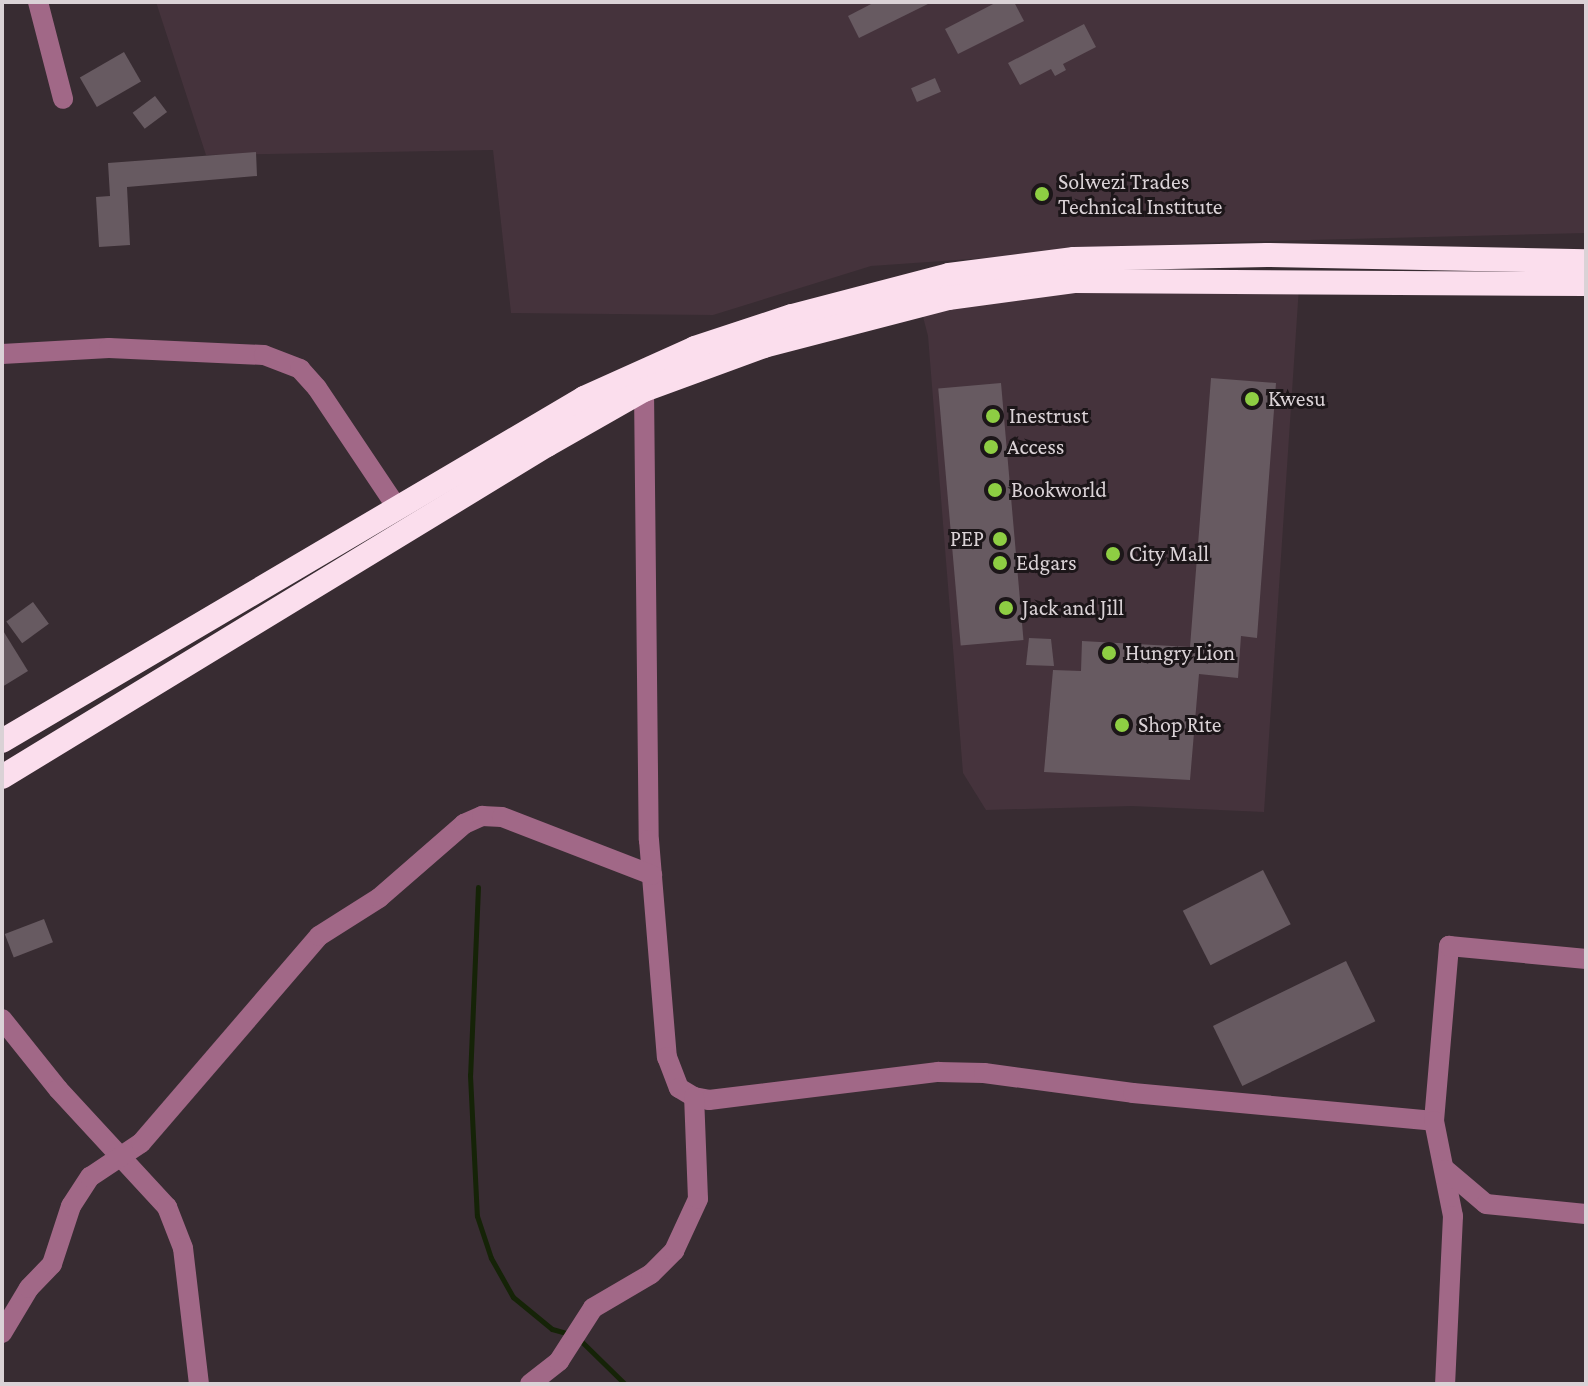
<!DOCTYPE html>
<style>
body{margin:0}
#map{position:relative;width:1588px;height:1386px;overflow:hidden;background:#382c32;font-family:"Crimson Pro",serif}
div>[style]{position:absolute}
.built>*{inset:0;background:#45333c}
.stream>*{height:5px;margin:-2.5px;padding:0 2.5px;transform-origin:2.5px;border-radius:2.5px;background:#152307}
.building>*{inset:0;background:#675a61;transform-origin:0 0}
.minor>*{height:20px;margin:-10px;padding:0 10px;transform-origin:10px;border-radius:10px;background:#a16887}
.highway>*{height:24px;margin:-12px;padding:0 12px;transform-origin:12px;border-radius:12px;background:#fbdeed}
.dots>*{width:22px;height:22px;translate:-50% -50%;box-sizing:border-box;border:4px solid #1c1619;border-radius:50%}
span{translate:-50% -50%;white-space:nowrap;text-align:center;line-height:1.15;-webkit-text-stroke:6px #1c1619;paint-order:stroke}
.poi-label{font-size:22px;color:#dad2d6}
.left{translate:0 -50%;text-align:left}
.right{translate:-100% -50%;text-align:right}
.frame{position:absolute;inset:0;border:4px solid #dad2d6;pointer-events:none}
</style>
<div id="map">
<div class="built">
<i style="clip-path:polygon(156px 2px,1586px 2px,1586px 233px,1197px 243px,871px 266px,713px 315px,511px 313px,493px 150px,206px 155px)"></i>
<i style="clip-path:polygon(1108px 287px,1299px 287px,1264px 812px,1132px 806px,986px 810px,963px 773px,928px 336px,920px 305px)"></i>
</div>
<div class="stream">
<i style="left:478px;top:887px;width:188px;rotate:92.4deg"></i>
<i style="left:470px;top:1075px;width:141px;rotate:87.2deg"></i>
<i style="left:477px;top:1216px;width:44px;rotate:71.6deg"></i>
<i style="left:491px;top:1258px;width:45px;rotate:60.6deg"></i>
<i style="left:513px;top:1297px;width:50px;rotate:39.4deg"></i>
<i style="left:552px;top:1329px;width:18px;rotate:16deg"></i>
<i style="left:578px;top:1338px;width:66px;rotate:44.4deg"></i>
</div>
<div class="building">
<i style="clip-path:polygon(875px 2px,932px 2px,859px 38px,848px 16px)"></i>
<i style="clip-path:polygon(997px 2px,1014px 2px,1024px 21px,958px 54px,945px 29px)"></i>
<i style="clip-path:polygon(1084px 24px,1096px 47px,1063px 64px,1066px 70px,1055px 76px,1051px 69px,1020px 85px,1008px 63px)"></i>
<i style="left:124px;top:52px;width:34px;height:51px;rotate:60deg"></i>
<i style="left:935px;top:78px;width:15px;height:26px;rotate:67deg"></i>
<i style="left:155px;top:96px;width:20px;height:28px;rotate:53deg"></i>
<i style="clip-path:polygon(256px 152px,257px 176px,127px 187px,130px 245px,99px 247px,96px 197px,110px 196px,108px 163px)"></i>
<i style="clip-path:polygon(1211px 378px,1276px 383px,1257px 638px,1241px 636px,1238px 678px,1199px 674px,1190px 780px,1044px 772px,1053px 670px,1081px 671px,1082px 641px,1190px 647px)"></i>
<i style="left:1001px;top:383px;width:258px;height:63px;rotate:85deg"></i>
<i style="left:33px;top:602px;width:27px;height:33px;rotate:54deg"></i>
<i style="clip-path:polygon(2px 629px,28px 671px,2px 687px)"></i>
<i style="clip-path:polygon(1029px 638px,1051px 639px,1054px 666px,1026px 665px)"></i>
<i style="left:1263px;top:870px;width:61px;height:90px;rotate:63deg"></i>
<i style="left:44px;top:919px;width:25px;height:42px;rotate:69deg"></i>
<i style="left:1346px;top:961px;width:67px;height:148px;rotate:64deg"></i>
</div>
<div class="minor">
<i style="left:38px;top:2px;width:100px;rotate:75.5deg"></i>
<i style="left:2px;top:354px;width:107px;rotate:-3.2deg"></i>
<i style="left:109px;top:348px;width:155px;rotate:2.6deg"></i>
<i style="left:264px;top:355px;width:39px;rotate:21deg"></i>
<i style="left:300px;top:369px;width:25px;rotate:48deg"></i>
<i style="left:317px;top:388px;width:142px;rotate:56.2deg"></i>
<i style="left:644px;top:390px;width:450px;rotate:89.4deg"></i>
<i style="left:649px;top:840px;width:218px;rotate:85.3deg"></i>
<i style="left:667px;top:1057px;width:33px;rotate:69deg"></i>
<i style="left:679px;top:1088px;width:17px;rotate:31deg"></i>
<i style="left:694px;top:1097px;width:15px;rotate:11deg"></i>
<i style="left:709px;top:1100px;width:231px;rotate:-7deg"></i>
<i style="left:938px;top:1072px;width:46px;rotate:1.2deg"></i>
<i style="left:984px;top:1073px;width:150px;rotate:7.6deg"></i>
<i style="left:1133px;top:1093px;width:302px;rotate:5.3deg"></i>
<i style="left:1434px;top:1121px;width:176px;rotate:-85.1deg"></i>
<i style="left:1449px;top:946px;width:138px;rotate:5.4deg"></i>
<i style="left:2px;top:1019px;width:90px;rotate:51.3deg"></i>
<i style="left:58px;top:1089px;width:161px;rotate:47.3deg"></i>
<i style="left:167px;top:1207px;width:44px;rotate:68.7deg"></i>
<i style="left:183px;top:1248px;width:137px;rotate:83.3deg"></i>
<i style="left:1434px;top:1121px;width:97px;rotate:78.7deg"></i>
<i style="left:1453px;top:1216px;width:168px;rotate:92.7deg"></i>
<i style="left:1446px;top:1170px;width:52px;rotate:40.4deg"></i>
<i style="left:1486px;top:1204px;width:100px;rotate:5.7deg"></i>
<i style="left:2px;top:1333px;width:52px;rotate:-59deg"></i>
<i style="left:29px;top:1288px;width:33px;rotate:-46deg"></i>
<i style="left:52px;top:1264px;width:61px;rotate:-71.9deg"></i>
<i style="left:71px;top:1206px;width:35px;rotate:-57deg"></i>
<i style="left:90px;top:1177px;width:61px;rotate:-33.7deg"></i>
<i style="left:141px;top:1143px;width:273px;rotate:-49.3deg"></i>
<i style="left:319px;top:936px;width:71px;rotate:-32.3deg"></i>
<i style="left:379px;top:898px;width:113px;rotate:-41deg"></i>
<i style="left:464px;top:824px;width:20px;rotate:-24deg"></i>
<i style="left:482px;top:816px;width:20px;rotate:3deg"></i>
<i style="left:502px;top:817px;width:161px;rotate:21.1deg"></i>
<i style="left:530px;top:1384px;width:37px;rotate:-38deg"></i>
<i style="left:559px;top:1361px;width:63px;rotate:-57.3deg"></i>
<i style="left:593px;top:1308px;width:67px;rotate:-30.4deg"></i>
<i style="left:651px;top:1274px;width:33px;rotate:-45deg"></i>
<i style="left:674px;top:1251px;width:57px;rotate:-65.2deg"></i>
<i style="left:698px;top:1199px;width:102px;rotate:-92.2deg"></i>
</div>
<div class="highway">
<i style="left:2px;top:741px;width:676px;rotate:-30.51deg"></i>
<i style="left:584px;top:398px;width:122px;rotate:-24.2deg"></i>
<i style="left:695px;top:348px;width:102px;rotate:-18.3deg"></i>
<i style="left:792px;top:316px;width:162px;rotate:-14.6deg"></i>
<i style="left:949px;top:275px;width:126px;rotate:-7.3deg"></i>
<i style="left:1074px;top:259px;width:193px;rotate:-1.2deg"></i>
<i style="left:1267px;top:255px;width:319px;rotate:1.1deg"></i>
<i style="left:2px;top:777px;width:638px;rotate:-31.35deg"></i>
<i style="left:547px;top:445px;width:112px;rotate:-29.6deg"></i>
<i style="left:644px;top:390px;width:128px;rotate:-20.1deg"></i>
<i style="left:764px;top:346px;width:190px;rotate:-14.6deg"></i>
<i style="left:948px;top:298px;width:129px;rotate:-7.6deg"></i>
<i style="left:1076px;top:281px;width:510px;rotate:0.34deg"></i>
</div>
<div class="dots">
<i style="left:1042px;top:194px;background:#8ece43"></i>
<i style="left:1252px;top:399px;background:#8ece43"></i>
<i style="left:993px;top:416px;background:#8ece43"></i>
<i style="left:991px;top:447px;background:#8ece43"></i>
<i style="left:995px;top:490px;background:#8ece43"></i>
<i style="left:1000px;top:539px;background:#8ece43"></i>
<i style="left:1113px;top:554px;background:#8ece43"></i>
<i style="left:1000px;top:563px;background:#8ece43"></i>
<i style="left:1006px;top:608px;background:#8ece43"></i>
<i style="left:1109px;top:653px;background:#8ece43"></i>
<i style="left:1122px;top:725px;background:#8ece43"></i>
</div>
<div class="poi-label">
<span class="left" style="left:1058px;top:194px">Solwezi Trades<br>Technical Institute</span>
<span class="left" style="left:1268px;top:399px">Kwesu</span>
<span class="left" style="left:1009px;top:416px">Inestrust</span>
<span class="left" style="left:1007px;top:447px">Access</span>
<span class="left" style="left:1011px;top:490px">Bookworld</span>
<span class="right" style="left:984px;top:539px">PEP</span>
<span class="left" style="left:1129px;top:554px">City Mall</span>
<span class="left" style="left:1016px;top:563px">Edgars</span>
<span class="left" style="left:1022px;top:608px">Jack and Jill</span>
<span class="left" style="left:1125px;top:653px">Hungry Lion</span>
<span class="left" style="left:1138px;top:725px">Shop Rite</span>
</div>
<div class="frame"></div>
</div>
